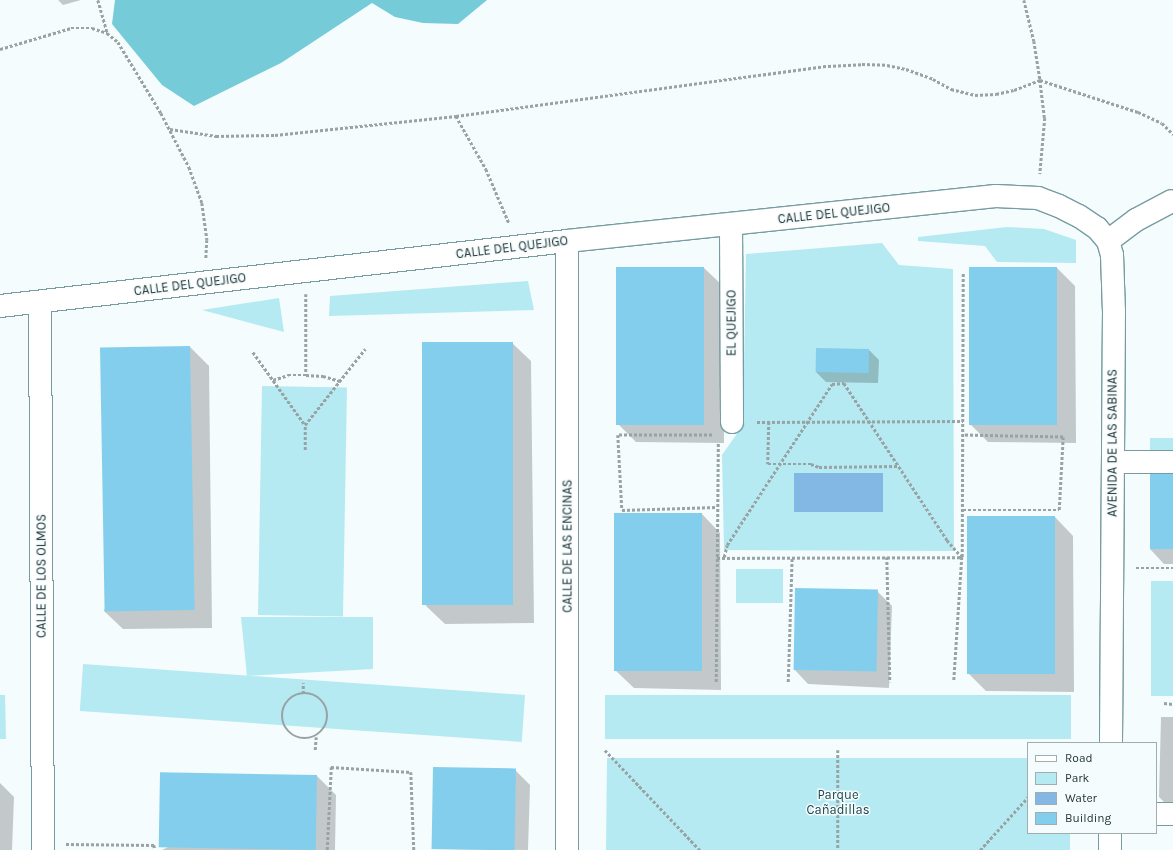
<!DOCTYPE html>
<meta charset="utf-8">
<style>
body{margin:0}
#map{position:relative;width:1173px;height:850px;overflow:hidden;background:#f4fcfd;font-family:Karla,sans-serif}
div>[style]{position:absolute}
.green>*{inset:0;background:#b5eaf2;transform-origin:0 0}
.forest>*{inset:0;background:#75ccd8}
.water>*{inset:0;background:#83b7e4;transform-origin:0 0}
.shadow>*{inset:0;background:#0003}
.building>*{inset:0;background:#84ceed;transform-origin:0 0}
.path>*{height:2.5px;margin-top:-1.25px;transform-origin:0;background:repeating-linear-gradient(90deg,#97a3a4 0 3px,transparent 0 5px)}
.path>.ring{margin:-1.25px;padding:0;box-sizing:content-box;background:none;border:2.5px solid #97a3a4;border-radius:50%}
.roads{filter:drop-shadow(1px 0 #769ca1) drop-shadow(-1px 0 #769ca1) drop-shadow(0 1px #769ca1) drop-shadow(0 -1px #769ca1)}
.minor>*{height:22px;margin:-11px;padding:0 11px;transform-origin:11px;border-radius:11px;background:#fff}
span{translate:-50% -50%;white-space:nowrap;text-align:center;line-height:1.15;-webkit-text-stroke:3px #f4fcfd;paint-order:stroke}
.street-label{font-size:13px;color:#263638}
.park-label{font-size:13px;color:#1d464b}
.legend{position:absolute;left:1027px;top:742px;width:130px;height:92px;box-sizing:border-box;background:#f4fcfd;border:1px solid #a2adae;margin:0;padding:5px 7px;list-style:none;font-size:12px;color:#263638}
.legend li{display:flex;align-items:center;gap:8px;height:20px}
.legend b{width:20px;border:1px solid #a2adae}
</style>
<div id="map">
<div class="green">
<i style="clip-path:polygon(1007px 227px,1044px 229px,1076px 240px,1076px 263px,997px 262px,985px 246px,918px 241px,918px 237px)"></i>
<i style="clip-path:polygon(882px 243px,899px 265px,953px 269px,954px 551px,724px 550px,722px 455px,743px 425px,746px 254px)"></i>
<i style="clip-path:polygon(528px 281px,534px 310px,329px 316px,330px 296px)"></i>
<i style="clip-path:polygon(279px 298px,284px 332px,202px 310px)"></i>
<i style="left:262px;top:386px;width:85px;height:229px;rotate:1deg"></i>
<i style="left:1150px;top:438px;width:23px;height:17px"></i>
<i style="left:736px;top:569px;width:47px;height:34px"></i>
<i style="left:1151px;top:581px;width:22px;height:115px"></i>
<i style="clip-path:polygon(241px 617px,373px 617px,373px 669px,247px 676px)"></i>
<i style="clip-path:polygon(0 695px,5px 695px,6px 739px,0 739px)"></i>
<i style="left:525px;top:695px;width:47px;height:443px;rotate:94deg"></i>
<i style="left:1071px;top:695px;width:44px;height:466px;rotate:90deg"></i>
<i style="clip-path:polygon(607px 758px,1028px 758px,1028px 833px,1070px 833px,1070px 850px,606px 850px)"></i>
</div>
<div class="forest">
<i style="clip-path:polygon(115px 0,487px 0,458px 24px,423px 23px,395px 17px,372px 3px,281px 63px,194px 106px,162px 85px,112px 24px)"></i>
</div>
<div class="water">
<i style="left:883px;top:473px;width:39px;height:89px;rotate:90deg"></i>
</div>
<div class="shadow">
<i style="clip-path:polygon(58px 0,81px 0,63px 5px)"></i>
<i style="clip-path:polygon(704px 268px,723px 286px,724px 443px,636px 442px,617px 423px,617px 269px)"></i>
<i style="clip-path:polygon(1057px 268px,1075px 286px,1076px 443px,988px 442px,969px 423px)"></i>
<i style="clip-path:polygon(512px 343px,531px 361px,534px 623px,445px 624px,426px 606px)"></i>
<i style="clip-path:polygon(190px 347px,209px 366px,212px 628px,123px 629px,104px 611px)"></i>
<i style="clip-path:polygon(869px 350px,879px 360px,878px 383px,826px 382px,816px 372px)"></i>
<i style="clip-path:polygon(1173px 475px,1173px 564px,1164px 564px,1150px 549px,1151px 476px)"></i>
<i style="clip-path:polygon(702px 514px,720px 533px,721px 690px,634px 688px,615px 670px)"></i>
<i style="clip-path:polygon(1055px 517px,1073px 536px,1074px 692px,986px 691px,968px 673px)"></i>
<i style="clip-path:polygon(877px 591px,892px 606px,889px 688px,808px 684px,794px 669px)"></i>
<i style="clip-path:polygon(1161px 717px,1173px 717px,1173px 811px,1159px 797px)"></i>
<i style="clip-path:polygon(515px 770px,530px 785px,528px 850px,432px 849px)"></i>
<i style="clip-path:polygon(317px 776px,336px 795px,335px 850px,162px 850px)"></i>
<i style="clip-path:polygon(0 783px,14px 797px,12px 850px,0 850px)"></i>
</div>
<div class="building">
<i style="left:704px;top:267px;width:158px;height:88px;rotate:90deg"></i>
<i style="left:1057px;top:267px;width:158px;height:88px;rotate:90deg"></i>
<i style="left:513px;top:342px;width:263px;height:91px;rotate:90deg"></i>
<i style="left:190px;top:346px;width:264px;height:90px;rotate:89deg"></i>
<i style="left:816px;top:348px;width:53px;height:24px;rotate:1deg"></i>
<i style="left:1150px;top:474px;width:23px;height:75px"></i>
<i style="left:702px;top:513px;width:158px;height:88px;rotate:90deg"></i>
<i style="left:1055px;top:516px;width:158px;height:88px;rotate:90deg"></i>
<i style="left:795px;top:588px;width:83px;height:82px;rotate:1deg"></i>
<i style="left:433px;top:767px;width:83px;height:82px;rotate:1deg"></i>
<i style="left:317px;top:775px;width:75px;height:157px;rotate:91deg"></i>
</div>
<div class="path">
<i style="left:98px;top:0;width:33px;rotate:74deg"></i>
<i style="left:1024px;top:0;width:42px;rotate:76.3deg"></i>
<i style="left:1034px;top:41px;width:39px;rotate:81deg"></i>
<i style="left:1040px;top:80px;width:103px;rotate:18.1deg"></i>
<i style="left:1138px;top:112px;width:26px;rotate:25deg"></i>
<i style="left:1162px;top:123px;width:16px;rotate:45deg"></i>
<i style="left:0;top:49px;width:74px;rotate:-16.5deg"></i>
<i style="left:71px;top:28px;width:21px"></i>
<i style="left:92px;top:28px;width:16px;rotate:18deg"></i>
<i style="left:107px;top:33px;width:14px;rotate:39deg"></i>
<i style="left:118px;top:42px;width:83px;rotate:58.8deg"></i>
<i style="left:161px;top:113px;width:61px;rotate:62.6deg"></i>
<i style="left:189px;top:167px;width:38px;rotate:70deg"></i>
<i style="left:202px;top:203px;width:37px;rotate:82deg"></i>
<i style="left:207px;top:240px;width:18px;rotate:93deg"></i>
<i style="left:456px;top:116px;width:61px;rotate:60.5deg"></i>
<i style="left:486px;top:169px;width:59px;rotate:66.9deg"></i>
<i style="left:170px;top:129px;width:47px;rotate:8.7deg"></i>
<i style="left:216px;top:136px;width:59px;rotate:-1deg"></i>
<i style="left:275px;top:135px;width:182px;rotate:-6deg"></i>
<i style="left:456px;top:116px;width:375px;rotate:-7.7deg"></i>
<i style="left:828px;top:66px;width:34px;rotate:-3deg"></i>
<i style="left:862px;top:64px;width:25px;rotate:2deg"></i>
<i style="left:887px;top:65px;width:19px;rotate:12deg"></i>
<i style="left:906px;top:69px;width:29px;rotate:20deg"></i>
<i style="left:933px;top:79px;width:21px;rotate:29deg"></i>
<i style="left:951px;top:89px;width:25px;rotate:14deg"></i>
<i style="left:975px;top:95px;width:21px;rotate:-3deg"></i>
<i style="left:996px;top:94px;width:18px;rotate:-13deg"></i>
<i style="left:1014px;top:90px;width:28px;rotate:-21deg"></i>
<i style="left:1040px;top:80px;width:38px;rotate:83deg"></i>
<i style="left:1045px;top:118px;width:56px;rotate:95.1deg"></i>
<i style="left:306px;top:294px;width:81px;rotate:90deg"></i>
<i style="left:253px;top:352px;width:90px;rotate:54.5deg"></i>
<i style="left:273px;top:380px;width:16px;rotate:-18deg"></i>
<i style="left:288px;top:375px;width:18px"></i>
<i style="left:306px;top:375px;width:17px;rotate:3deg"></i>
<i style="left:323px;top:376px;width:18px;rotate:16deg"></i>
<i style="left:757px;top:422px;width:206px;rotate:-0.3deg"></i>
<i style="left:769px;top:422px;width:42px;rotate:91.4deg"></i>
<i style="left:768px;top:464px;width:43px"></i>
<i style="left:811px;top:464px;width:9px;rotate:21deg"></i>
<i style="left:819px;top:467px;width:80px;rotate:-0.7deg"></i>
<i style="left:712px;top:435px;width:94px;rotate:180deg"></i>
<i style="left:618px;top:435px;width:75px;rotate:86.9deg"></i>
<i style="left:622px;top:510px;width:95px;rotate:-1.8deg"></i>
<i style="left:305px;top:450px;width:25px;rotate:-90deg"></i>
<i style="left:305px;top:425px;width:97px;rotate:-51.7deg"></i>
<i style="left:963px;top:510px;width:96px"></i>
<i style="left:1059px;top:510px;width:73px;rotate:-86.9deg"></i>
<i style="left:1063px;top:437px;width:100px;rotate:-178.9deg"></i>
<i style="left:724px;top:557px;width:12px;rotate:-76deg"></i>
<i style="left:727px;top:545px;width:192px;rotate:-56.9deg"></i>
<i style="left:832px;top:384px;width:12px;rotate:-5deg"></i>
<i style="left:844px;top:383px;width:188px;rotate:56.7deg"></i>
<i style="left:947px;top:540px;width:23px;rotate:49deg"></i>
<i style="left:962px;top:557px;width:125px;rotate:93.7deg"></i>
<i style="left:887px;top:557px;width:125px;rotate:88.6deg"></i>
<i style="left:717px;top:558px;width:245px;rotate:-0.2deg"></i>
<i style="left:962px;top:557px;width:284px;rotate:-89.8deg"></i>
<i style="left:1136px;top:568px;width:37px"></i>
<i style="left:716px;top:682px;width:240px;rotate:-89.5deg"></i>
<i style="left:788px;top:682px;width:125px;rotate:-88.2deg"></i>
<i class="ring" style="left:282px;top:693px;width:43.5px;height:43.5px"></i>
<i style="left:303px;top:694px;width:11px;rotate:-90deg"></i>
<i style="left:1164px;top:703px;width:9px;rotate:6deg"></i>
<i style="left:315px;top:750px;width:13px;rotate:-86deg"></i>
<i style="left:605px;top:750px;width:138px;rotate:46.5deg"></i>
<i style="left:838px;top:750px;width:100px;rotate:90deg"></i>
<i style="left:66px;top:844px;width:88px;rotate:0.7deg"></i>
<i style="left:154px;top:845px;width:5px;rotate:79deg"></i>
<i style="left:327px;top:850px;width:83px;rotate:-87.2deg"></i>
<i style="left:331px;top:767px;width:80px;rotate:3.6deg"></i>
<i style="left:411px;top:772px;width:78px;rotate:87.8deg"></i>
<i style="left:980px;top:850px;width:72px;rotate:-47.8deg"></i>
</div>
<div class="roads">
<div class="minor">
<i style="left:731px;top:225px;width:197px;rotate:89.7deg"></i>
<i style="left:1108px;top:241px;width:35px;rotate:-37deg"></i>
<i style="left:1136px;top:220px;width:40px;rotate:-28deg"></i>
<i style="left:40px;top:302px;width:548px;rotate:89.69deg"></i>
<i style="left:0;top:306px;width:571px;rotate:-6.54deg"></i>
<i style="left:567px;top:241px;width:431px;rotate:-6deg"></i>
<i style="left:996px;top:196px;width:42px;rotate:2.7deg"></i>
<i style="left:1038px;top:198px;width:22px;rotate:21deg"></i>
<i style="left:1059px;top:206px;width:22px;rotate:27deg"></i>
<i style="left:1079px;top:216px;width:22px;rotate:34deg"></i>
<i style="left:1097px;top:228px;width:17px;rotate:50deg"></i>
<i style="left:1108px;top:241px;width:15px;rotate:74deg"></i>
<i style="left:1112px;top:255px;width:56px;rotate:88deg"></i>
<i style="left:1114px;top:311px;width:432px;rotate:90.4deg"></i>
<i style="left:1113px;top:462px;width:60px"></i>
<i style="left:1156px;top:814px;width:17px"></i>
<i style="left:567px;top:850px;width:609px;rotate:-90deg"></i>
<i style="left:1110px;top:850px;width:17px;rotate:-90deg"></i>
</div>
</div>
<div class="street-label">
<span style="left:834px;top:214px;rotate:-6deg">CALLE DEL QUEJIGO</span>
<span style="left:512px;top:248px;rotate:-7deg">CALLE DEL QUEJIGO</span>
<span style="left:190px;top:285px;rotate:-7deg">CALLE DEL QUEJIGO</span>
<span style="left:732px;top:323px;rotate:-90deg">EL QUEJIGO</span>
<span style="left:1113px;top:443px;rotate:-90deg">AVENIDA DE LAS SABINAS</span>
<span style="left:568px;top:546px;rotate:-90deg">CALLE DE LAS ENCINAS</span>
<span style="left:42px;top:576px;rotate:-90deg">CALLE DE LOS OLMOS</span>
</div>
<div class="park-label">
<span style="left:838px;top:803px">Parque<br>Cañadillas</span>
</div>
<ul class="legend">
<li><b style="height:5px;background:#fff"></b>Road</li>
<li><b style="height:11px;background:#b5eaf2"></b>Park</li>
<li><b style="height:11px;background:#83b7e4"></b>Water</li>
<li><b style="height:11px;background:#84ceed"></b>Building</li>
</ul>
</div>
